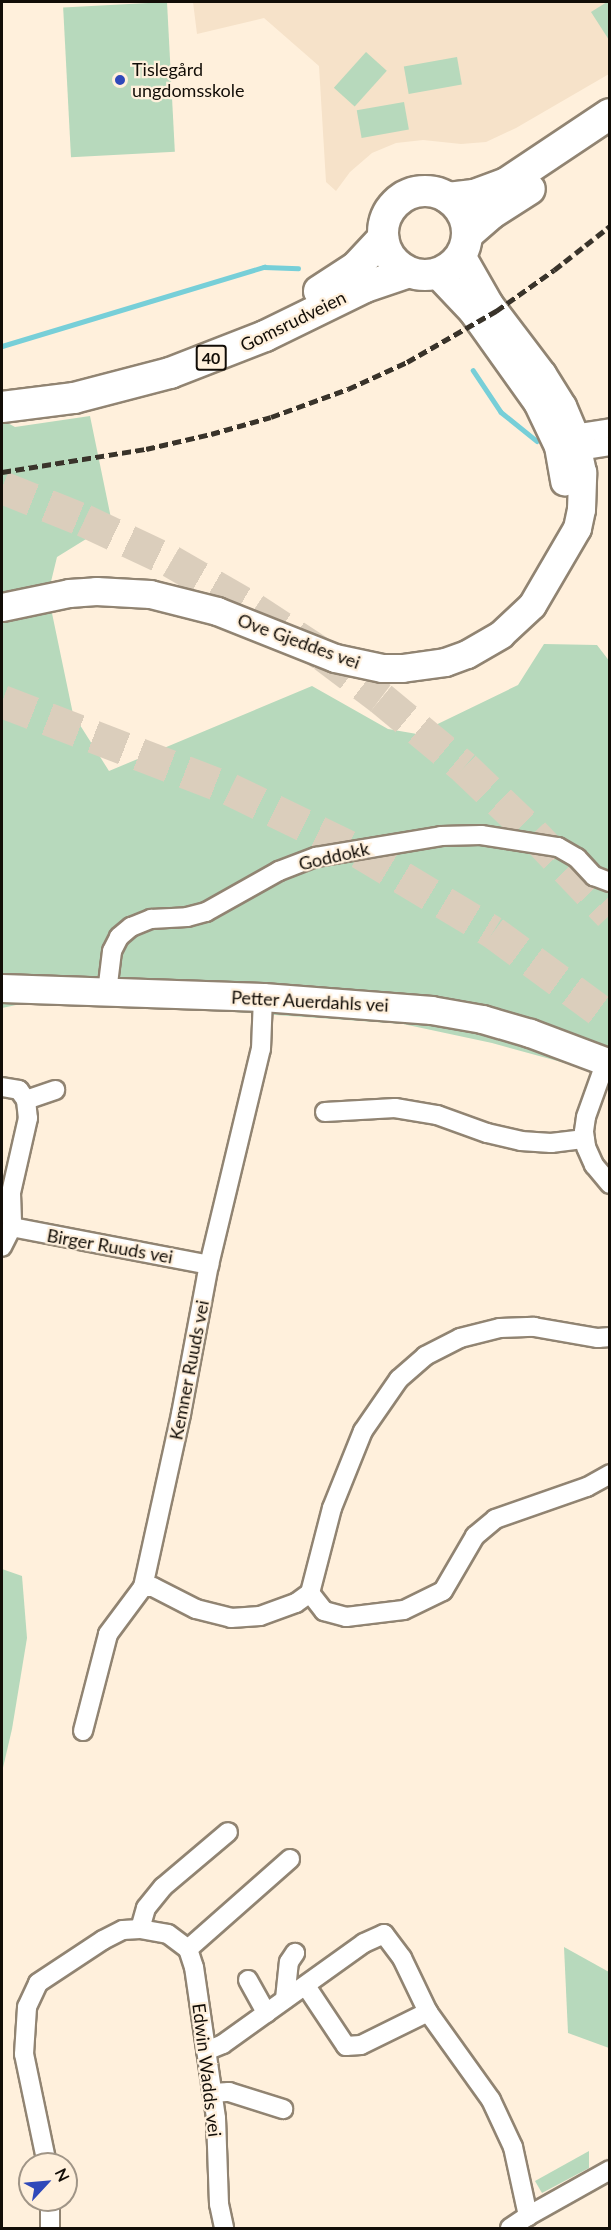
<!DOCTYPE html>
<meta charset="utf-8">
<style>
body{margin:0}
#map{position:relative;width:611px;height:2230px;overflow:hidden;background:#fff0dc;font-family:Lato,sans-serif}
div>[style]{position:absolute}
.built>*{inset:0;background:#f6e2c9}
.green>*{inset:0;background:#b7d9bc;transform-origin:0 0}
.stream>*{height:4.5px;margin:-2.25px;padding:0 2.25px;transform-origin:2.25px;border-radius:2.25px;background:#77cfd8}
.highway-tunnel>*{height:33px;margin-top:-16.5px;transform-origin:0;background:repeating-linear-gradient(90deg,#dbcebc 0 33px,transparent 0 49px)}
.roads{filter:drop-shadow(2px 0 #918472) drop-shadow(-2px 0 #918472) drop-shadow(0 2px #918472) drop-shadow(0 -2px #918472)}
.street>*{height:18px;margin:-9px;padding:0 9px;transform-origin:9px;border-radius:9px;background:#fff}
.secondary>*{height:27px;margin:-13.5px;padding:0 13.5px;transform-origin:13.5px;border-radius:13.5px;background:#fff}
.primary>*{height:30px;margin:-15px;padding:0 15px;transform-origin:15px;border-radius:15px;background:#fff}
.primary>.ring{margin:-15px;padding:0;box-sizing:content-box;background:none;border:30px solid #fff;border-radius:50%}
.rail>*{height:4.5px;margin-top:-2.25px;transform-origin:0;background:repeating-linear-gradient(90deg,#39332a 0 9px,transparent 0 13.5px)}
.dots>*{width:16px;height:16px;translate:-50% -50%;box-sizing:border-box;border:3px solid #fff0dc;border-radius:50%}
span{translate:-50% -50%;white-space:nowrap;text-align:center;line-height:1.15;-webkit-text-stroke:4.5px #fff0dc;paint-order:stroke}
.shield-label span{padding:2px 4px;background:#fff0dc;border:2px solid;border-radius:4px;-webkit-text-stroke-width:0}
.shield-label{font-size:16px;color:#120d07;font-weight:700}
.poi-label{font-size:18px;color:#120d07}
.left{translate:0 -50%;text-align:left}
.street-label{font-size:18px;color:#120d07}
.frame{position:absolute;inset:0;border:3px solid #120d07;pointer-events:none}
.north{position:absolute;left:18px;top:2152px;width:60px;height:60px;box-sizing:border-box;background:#fff0dc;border:2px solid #a09587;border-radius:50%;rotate:64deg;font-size:16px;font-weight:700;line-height:24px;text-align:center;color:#120d07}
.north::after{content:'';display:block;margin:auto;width:21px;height:27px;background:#2f49ba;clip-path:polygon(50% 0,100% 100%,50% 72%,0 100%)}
</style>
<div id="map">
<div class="built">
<i style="clip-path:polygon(193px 2px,609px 2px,609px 74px,516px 128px,486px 142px,461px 144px,423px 140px,396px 143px,372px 153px,350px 172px,336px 191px,326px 182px,319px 66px,264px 18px,197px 34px)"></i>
</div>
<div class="green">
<i style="left:167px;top:2px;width:150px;height:104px;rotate:87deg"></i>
<i style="clip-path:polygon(607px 2px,609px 2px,609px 40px,591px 12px)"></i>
<i style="left:366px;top:52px;width:28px;height:48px;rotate:42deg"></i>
<i style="left:457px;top:57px;width:28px;height:54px;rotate:80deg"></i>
<i style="left:404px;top:102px;width:28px;height:48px;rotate:80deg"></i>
<i style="clip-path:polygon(90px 416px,112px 523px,57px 557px,48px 594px,73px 714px,109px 771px,312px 686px,388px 729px,417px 734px,518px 685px,544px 644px,597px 645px,610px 662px,609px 1075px,492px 1043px,403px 1024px,121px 1004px,30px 1002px,2px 1008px,2px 420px,15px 427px)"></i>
<i style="clip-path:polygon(2px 1569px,22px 1576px,27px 1638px,12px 1729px,2px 1772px)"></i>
<i style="clip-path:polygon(564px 1947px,609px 1972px,609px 2048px,568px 2033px)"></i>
<i style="clip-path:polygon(589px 2151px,589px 2168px,542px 2193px,535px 2181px)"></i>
</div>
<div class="stream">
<i style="left:2px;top:346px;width:274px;rotate:-16.8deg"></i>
<i style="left:264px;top:267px;width:34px;rotate:2deg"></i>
<i style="left:473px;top:370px;width:50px;rotate:56.3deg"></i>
<i style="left:501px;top:412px;width:46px;rotate:38.9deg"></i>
</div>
<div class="highway-tunnel">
<i style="left:2px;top:487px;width:88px;rotate:21.9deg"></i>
<i style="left:84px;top:520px;width:96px;rotate:25.2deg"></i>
<i style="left:171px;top:561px;width:96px;rotate:30deg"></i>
<i style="left:254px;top:609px;width:84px;rotate:33.3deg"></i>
<i style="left:324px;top:655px;width:71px;rotate:37deg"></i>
<i style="left:381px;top:698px;width:108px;rotate:39.7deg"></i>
<i style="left:464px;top:767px;width:95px;rotate:43.7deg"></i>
<i style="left:533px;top:833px;width:112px;rotate:46.5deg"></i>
<i style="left:2px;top:701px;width:244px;rotate:21.1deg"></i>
<i style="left:230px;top:789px;width:144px;rotate:25.9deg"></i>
<i style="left:360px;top:852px;width:155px;rotate:31deg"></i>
<i style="left:493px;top:932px;width:145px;rotate:36.3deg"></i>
</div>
<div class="roads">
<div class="street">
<i style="left:565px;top:440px;width:11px;rotate:-34deg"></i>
<i style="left:574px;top:434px;width:36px;rotate:-9deg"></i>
<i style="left:568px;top:449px;width:10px;rotate:11deg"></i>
<i style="left:578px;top:451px;width:32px;rotate:-9deg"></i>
<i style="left:107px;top:992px;width:41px;rotate:-83deg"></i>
<i style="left:112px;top:951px;width:16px;rotate:-63deg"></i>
<i style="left:119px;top:937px;width:16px;rotate:-40deg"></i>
<i style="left:131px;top:927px;width:22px;rotate:-22deg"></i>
<i style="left:151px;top:919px;width:36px;rotate:-3deg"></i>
<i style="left:187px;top:917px;width:20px;rotate:-15deg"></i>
<i style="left:206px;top:912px;width:84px;rotate:-29.3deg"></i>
<i style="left:279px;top:871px;width:40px;rotate:-21deg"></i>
<i style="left:316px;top:857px;width:127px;rotate:-9.5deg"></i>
<i style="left:441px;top:836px;width:40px;rotate:-1.4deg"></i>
<i style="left:481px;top:835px;width:78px;rotate:8.9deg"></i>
<i style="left:558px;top:847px;width:22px;rotate:30deg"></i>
<i style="left:577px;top:858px;width:25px;rotate:47deg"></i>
<i style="left:594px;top:876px;width:17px;rotate:21deg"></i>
<i style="left:606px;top:1061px;width:59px;rotate:109.7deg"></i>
<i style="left:586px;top:1117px;width:15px;rotate:98deg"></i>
<i style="left:584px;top:1132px;width:15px;rotate:82deg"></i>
<i style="left:586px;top:1147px;width:20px;rotate:66deg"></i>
<i style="left:594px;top:1165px;width:25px;rotate:50deg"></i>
<i style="left:2px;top:1087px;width:17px;rotate:10deg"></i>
<i style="left:19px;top:1090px;width:12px;rotate:55deg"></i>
<i style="left:26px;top:1100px;width:18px;rotate:84deg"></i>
<i style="left:28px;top:1118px;width:77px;rotate:102.8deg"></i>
<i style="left:11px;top:1193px;width:34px;rotate:88deg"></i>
<i style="left:12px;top:1227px;width:22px;rotate:117deg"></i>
<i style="left:26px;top:1100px;width:31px;rotate:-19deg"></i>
<i style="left:325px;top:1112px;width:70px;rotate:-3.3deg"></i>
<i style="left:395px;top:1108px;width:43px;rotate:9.5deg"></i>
<i style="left:437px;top:1115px;width:53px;rotate:19.8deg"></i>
<i style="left:487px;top:1133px;width:35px;rotate:13deg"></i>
<i style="left:521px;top:1141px;width:30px;rotate:4deg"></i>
<i style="left:551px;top:1143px;width:34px;rotate:-7deg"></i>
<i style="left:12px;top:1227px;width:201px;rotate:10.9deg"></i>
<i style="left:143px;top:1587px;width:10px"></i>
<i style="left:153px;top:1587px;width:48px;rotate:27.1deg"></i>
<i style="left:196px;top:1609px;width:36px;rotate:14deg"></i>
<i style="left:231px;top:1618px;width:29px;rotate:-4deg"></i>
<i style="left:260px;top:1616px;width:38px;rotate:-20deg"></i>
<i style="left:296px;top:1603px;width:17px;rotate:-36deg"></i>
<i style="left:310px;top:1593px;width:88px;rotate:-75.5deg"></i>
<i style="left:332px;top:1508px;width:83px;rotate:-68.1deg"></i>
<i style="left:363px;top:1431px;width:63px;rotate:-55.3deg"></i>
<i style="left:399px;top:1379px;width:35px;rotate:-41deg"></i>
<i style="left:425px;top:1356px;width:39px;rotate:-27deg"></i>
<i style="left:460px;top:1338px;width:41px;rotate:-14deg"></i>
<i style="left:500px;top:1328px;width:34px;rotate:-2deg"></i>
<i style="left:534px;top:1327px;width:65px;rotate:9.8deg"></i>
<i style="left:598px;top:1338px;width:12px;rotate:-5deg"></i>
<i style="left:310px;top:1593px;width:23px;rotate:52deg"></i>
<i style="left:324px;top:1611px;width:23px;rotate:15deg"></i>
<i style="left:346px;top:1617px;width:58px;rotate:-6.9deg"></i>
<i style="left:404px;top:1610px;width:43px;rotate:-26deg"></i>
<i style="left:443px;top:1591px;width:64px;rotate:-59.8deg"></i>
<i style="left:475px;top:1536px;width:26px;rotate:-40deg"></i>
<i style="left:495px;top:1519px;width:97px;rotate:-19.2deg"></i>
<i style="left:587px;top:1487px;width:26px;rotate:-29deg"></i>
<i style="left:83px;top:1731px;width:100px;rotate:-75.5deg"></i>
<i style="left:108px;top:1634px;width:59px;rotate:-53.3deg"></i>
<i style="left:143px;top:1587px;width:177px;rotate:-77.6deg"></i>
<i style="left:181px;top:1414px;width:152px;rotate:-79.4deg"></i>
<i style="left:209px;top:1265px;width:222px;rotate:-76.5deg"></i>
<i style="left:261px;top:1049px;width:52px;rotate:-87.8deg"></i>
<i style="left:140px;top:1929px;width:22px;rotate:-74deg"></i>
<i style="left:146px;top:1908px;width:27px;rotate:-51deg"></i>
<i style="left:163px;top:1887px;width:85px;rotate:-40.2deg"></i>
<i style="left:188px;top:1949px;width:136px;rotate:-41.4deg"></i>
<i style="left:248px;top:1980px;width:38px;rotate:61deg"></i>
<i style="left:306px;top:1986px;width:72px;rotate:56.3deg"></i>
<i style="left:346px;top:2046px;width:15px;rotate:-4deg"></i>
<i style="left:361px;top:2045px;width:75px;rotate:-26.2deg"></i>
<i style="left:285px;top:1999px;width:37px;rotate:-84deg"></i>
<i style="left:289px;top:1962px;width:11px;rotate:-56deg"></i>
<i style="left:206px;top:2051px;width:18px;rotate:-22deg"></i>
<i style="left:223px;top:2044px;width:173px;rotate:-35.6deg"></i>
<i style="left:364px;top:1943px;width:22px;rotate:-24deg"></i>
<i style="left:384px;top:1934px;width:30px;rotate:53deg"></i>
<i style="left:402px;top:1958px;width:60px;rotate:64.3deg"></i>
<i style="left:428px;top:2012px;width:108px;rotate:54.4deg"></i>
<i style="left:491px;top:2100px;width:52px;rotate:64.9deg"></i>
<i style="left:513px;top:2147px;width:71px;rotate:77.7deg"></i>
<i style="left:213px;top:2093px;width:16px;rotate:-4deg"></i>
<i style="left:229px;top:2092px;width:57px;rotate:17.5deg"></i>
<i style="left:47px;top:2164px;width:112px;rotate:-101.8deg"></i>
<i style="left:24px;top:2054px;width:47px;rotate:-86.3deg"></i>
<i style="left:27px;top:2007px;width:26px;rotate:-65deg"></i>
<i style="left:38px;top:1983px;width:78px;rotate:-33.5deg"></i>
<i style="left:103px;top:1940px;width:22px;rotate:-27deg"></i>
<i style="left:123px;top:1930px;width:17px;rotate:-3deg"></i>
<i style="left:140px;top:1929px;width:28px;rotate:10deg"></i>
<i style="left:168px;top:1934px;width:25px;rotate:37deg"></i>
<i style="left:188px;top:1949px;width:19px;rotate:72deg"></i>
<i style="left:194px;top:1967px;width:153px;rotate:81.7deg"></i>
<i style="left:216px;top:2118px;width:86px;rotate:88deg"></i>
<i style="left:219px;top:2204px;width:25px;rotate:78deg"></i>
<i style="left:50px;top:2200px;width:28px;rotate:90deg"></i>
<i style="left:510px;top:2228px;width:22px;rotate:-34deg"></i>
<i style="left:528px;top:2216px;width:94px;rotate:-29.3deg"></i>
</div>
<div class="secondary">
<i style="left:437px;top:274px;width:51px;rotate:46.6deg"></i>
<i style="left:472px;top:311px;width:112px;rotate:54.5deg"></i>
<i style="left:537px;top:402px;width:49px;rotate:64.5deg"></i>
<i style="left:558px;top:446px;width:36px;rotate:80deg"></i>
<i style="left:2px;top:607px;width:68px;rotate:-11.8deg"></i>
<i style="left:69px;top:593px;width:27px;rotate:-4deg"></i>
<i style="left:96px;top:591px;width:54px;rotate:3.2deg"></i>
<i style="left:150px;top:594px;width:69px;rotate:14.2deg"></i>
<i style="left:217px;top:611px;width:127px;rotate:21.7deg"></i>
<i style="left:335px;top:658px;width:48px;rotate:12deg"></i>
<i style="left:382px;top:668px;width:20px"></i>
<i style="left:402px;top:668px;width:43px;rotate:-7.9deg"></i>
<i style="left:445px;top:662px;width:23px;rotate:-20deg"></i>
<i style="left:467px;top:654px;width:39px;rotate:-30deg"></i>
<i style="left:501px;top:634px;width:42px;rotate:-43.1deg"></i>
<i style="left:532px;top:605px;width:89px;rotate:-59.7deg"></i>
<i style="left:577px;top:528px;width:19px;rotate:-78deg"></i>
<i style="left:581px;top:509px;width:37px;rotate:-88deg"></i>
<i style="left:582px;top:472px;width:39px;rotate:-102deg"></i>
<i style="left:574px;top:434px;width:30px;rotate:-113deg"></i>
<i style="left:562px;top:406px;width:38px;rotate:-122deg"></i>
<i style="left:542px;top:374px;width:88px;rotate:-127.1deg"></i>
<i style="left:489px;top:304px;width:56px;rotate:-119.7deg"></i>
<i style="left:2px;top:988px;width:261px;rotate:2deg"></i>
<i style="left:263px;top:997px;width:169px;rotate:4.4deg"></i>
<i style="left:431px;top:1010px;width:52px;rotate:10deg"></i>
<i style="left:482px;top:1019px;width:50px;rotate:16.3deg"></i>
<i style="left:530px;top:1033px;width:85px;rotate:20.6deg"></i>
</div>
<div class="primary">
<i class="ring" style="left:383px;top:191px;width:54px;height:54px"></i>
<i style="left:448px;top:198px;width:26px;rotate:-7deg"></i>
<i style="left:474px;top:195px;width:33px;rotate:-20deg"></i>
<i style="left:505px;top:184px;width:126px;rotate:-33.7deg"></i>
<i style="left:467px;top:235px;width:32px;rotate:-41deg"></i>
<i style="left:491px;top:214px;width:46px;rotate:-32.7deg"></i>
<i style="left:319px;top:291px;width:44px;rotate:-33deg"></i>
<i style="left:356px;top:267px;width:40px;rotate:-47deg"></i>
<i style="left:2px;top:407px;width:73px;rotate:-7.1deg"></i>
<i style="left:74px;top:398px;width:99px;rotate:-14.6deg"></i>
<i style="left:170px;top:373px;width:102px;rotate:-21.3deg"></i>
<i style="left:265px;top:336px;width:111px;rotate:-26.1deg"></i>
<i style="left:365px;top:287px;width:46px;rotate:-18.8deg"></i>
</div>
</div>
<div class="rail">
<i style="left:2px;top:472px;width:146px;rotate:-9.1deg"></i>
<i style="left:146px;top:449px;width:67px;rotate:-13deg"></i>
<i style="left:211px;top:434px;width:62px;rotate:-15.8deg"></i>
<i style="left:271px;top:417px;width:82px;rotate:-20deg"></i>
<i style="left:348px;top:389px;width:65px;rotate:-24.6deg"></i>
<i style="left:407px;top:362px;width:103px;rotate:-29.8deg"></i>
<i style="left:496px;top:311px;width:71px;rotate:-35.3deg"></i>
<i style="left:554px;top:270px;width:71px;rotate:-38.2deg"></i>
</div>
<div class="dots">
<i style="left:120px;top:80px;background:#2f49ba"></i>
</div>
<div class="shield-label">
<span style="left:211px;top:358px">40</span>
</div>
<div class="poi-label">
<span class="left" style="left:132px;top:80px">Tislegård<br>ungdomsskole</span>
</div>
<div class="street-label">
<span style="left:293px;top:321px;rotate:-26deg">Gomsrudveien</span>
<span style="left:299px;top:641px;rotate:20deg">Ove Gjeddes vei</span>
<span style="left:334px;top:856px;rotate:-13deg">Goddokk</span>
<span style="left:310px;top:1001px;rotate:3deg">Petter Auerdahls vei</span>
<span style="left:110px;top:1246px;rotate:10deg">Birger Ruuds vei</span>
<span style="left:189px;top:1370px;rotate:-79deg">Kemner Ruuds vei</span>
<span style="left:207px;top:2070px;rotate:83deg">Edwin Wadds vei</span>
</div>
<div class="frame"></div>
<div class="north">N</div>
</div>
